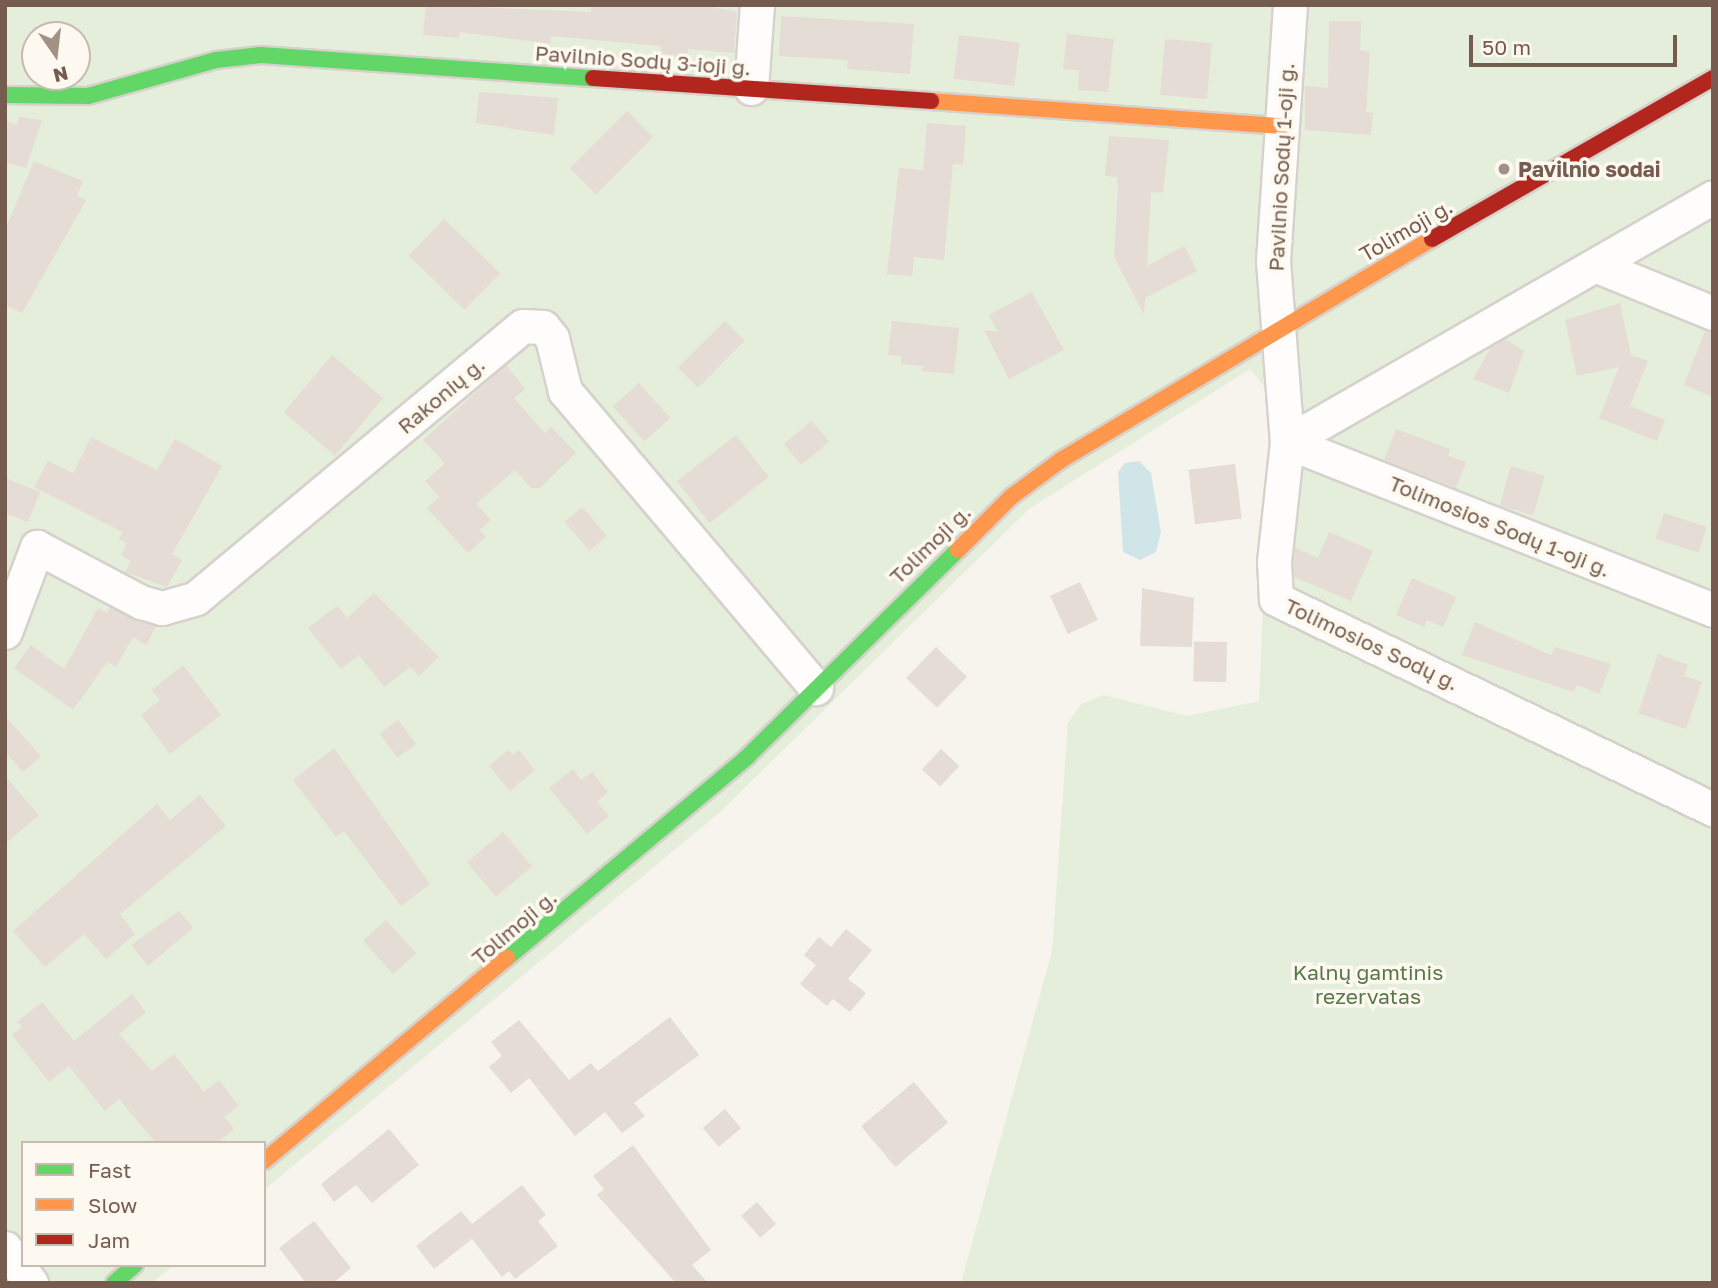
<!DOCTYPE html>
<meta charset="utf-8">
<style>
body{margin:0}
#map{position:relative;width:1718px;height:1288px;overflow:hidden;background:#f7f4ee;font-family:"Golos Text",sans-serif}
div>[style]{position:absolute}
.green>*{inset:0;background:#e5eeda}
.water>*{inset:0;background:#d0e5e7}
.building>*{inset:0;background:#e4dcd5;transform-origin:0 0}
.roads{filter:drop-shadow(2px 0 #d7d1cc) drop-shadow(-2px 0 #d7d1cc) drop-shadow(0 2px #d7d1cc) drop-shadow(0 -2px #d7d1cc)}
.street>*{height:33px;margin:-16.5px;padding:0 16.5px;transform-origin:16.5px;border-radius:16.5px;background:#fefdfc}
.fast>*{height:16px;margin:-8px;padding:0 8px;transform-origin:8px;border-radius:8px;background:#63d668}
.slow>*{height:16px;margin:-8px;padding:0 8px;transform-origin:8px;border-radius:8px;background:#ff974d}
.jam>*{height:16px;margin:-8px;padding:0 8px;transform-origin:8px;border-radius:8px;background:#b3261e}
.dots>*{width:19px;height:19px;translate:-50% -50%;box-sizing:border-box;border:4px solid #fef9f0;border-radius:50%}
span{translate:-50% -50%;white-space:nowrap;text-align:center;line-height:1.15;-webkit-text-stroke:7px #fef9f0;paint-order:stroke}
.street-label{font-size:21px;color:#755c4e}
.poi-label{font-size:21px;color:#755c4e;font-weight:700}
.left{translate:0 -50%;text-align:left}
.park-label{font-size:21px;color:#567947}
.frame{position:absolute;inset:0;border:7px solid #755c4e;pointer-events:none}
.legend{position:absolute;left:21px;top:1141px;width:245px;height:126px;box-sizing:border-box;background:#fef9f0;border:2px solid #c7baaf;margin:0;padding:9px 12px;list-style:none;font-size:21px;color:#755c4e}
.legend li{display:flex;align-items:center;gap:14px;height:35px}
.legend b{width:35px;border:2px solid #c7baaf}
.north{position:absolute;left:21px;top:21px;width:70px;height:70px;box-sizing:border-box;background:#fef9f0;border:2px solid #c7baaf;border-radius:50%;rotate:166deg;font-size:19px;font-weight:700;line-height:28px;text-align:center;color:#755c4e}
.north::after{content:'';display:block;margin:auto;width:24px;height:32px;background:#a29186;clip-path:polygon(50% 0,100% 100%,50% 72%,0 100%)}
.scale{position:absolute;left:1469px;top:35px;width:208px;height:32px;box-sizing:border-box;border:4px solid #755c4e;border-top:0;padding-left:9px;font-size:21px;line-height:24px;white-space:nowrap;color:#755c4e;-webkit-text-stroke:5px #fef9f0;paint-order:stroke}
</style>
<div id="map">
<div class="green">
<i style="clip-path:polygon(evenodd,5px 5px,1713px 5px,1713px 1283px,961px 1283px,1052px 951px,1068px 723px,1081px 704px,1103px 695px,1187px 716px,1259px 701px,1272px 396px,1250px 369px,1029px 509px,719px 813px,264px 1190px,264px 1143px,23px 1143px,23px 1265px,174px 1265px,152px 1283px,5px 1283px,5px 5px,35px 35px,77px 35px,77px 77px,35px 77px,35px 35px)"></i>
</div>
<div class="water">
<i style="clip-path:polygon(1139px 461px,1151px 473px,1161px 532px,1156px 552px,1140px 560px,1123px 552px,1118px 472px,1125px 463px)"></i>
</div>
<div class="building">
<i style="clip-path:polygon(426px 5px,591px 12px,592px 5px,701px 5px,737px 12px,734px 53px,688px 49px,687px 59px,660px 57px,661px 46px,551px 36px,551px 44px,460px 32px,459px 38px,423px 35px)"></i>
<i style="clip-path:polygon(781px 16px,914px 24px,910px 74px,847px 69px,848px 60px,779px 56px)"></i>
<i style="clip-path:polygon(1329px 21px,1361px 21px,1360px 50px,1370px 52px,1366px 112px,1373px 113px,1371px 135px,1305px 130px,1305px 86px,1328px 88px)"></i>
<i style="clip-path:polygon(1067px 34px,1114px 39px,1108px 92px,1078px 90px,1079px 70px,1063px 69px)"></i>
<i style="left:959px;top:35px;width:61px;height:44px;rotate:7deg"></i>
<i style="left:1165px;top:39px;width:47px;height:56px;rotate:5deg"></i>
<i style="clip-path:polygon(479px 92px,558px 98px,554px 135px,476px 123px)"></i>
<i style="left:627px;top:111px;width:37px;height:81px;rotate:45deg"></i>
<i style="clip-path:polygon(19px 117px,42px 120px,26px 168px,5px 162px,5px 121px,17px 125px)"></i>
<i style="clip-path:polygon(927px 123px,966px 126px,963px 165px,953px 164px,944px 260px,914px 257px,912px 276px,887px 274px,899px 168px,923px 170px)"></i>
<i style="clip-path:polygon(1109px 136px,1169px 140px,1163px 193px,1151px 192px,1147px 266px,1184px 246px,1197px 271px,1145px 298px,1144px 314px,1114px 257px,1118px 188px,1117px 177px,1105px 176px)"></i>
<i style="clip-path:polygon(34px 161px,83px 181px,77px 196px,86px 200px,22px 313px,5px 305px,5px 230px)"></i>
<i style="left:444px;top:219px;width:78px;height:51px;rotate:44deg"></i>
<i style="clip-path:polygon(1032px 292px,1064px 350px,1009px 379px,984px 330px,998px 332px,989px 315px)"></i>
<i style="clip-path:polygon(1620px 303px,1631px 355px,1648px 361px,1630px 406px,1665px 420px,1657px 441px,1599px 418px,1619px 367px,1577px 376px,1565px 320px)"></i>
<i style="left:725px;top:321px;width:28px;height:66px;rotate:45deg"></i>
<i style="clip-path:polygon(892px 321px,959px 328px,954px 374px,922px 371px,923px 366px,901px 364px,901px 356px,888px 355px)"></i>
<i style="clip-path:polygon(1705px 331px,1713px 332px,1713px 397px,1684px 385px)"></i>
<i style="clip-path:polygon(1505px 339px,1524px 351px,1509px 393px,1473px 379px,1491px 347px)"></i>
<i style="left:332px;top:355px;width:67px;height:75px;rotate:40deg"></i>
<i style="clip-path:polygon(506px 365px,525px 389px,514px 398px,545px 433px,551px 427px,576px 453px,540px 488px,531px 488px,515px 470px,476px 504px,491px 520px,480px 530px,486px 537px,468px 553px,427px 508px,439px 497px,425px 481px,445px 463px,423px 440px)"></i>
<i style="left:639px;top:383px;width:47px;height:35px;rotate:48deg"></i>
<i style="left:812px;top:421px;width:27px;height:36px;rotate:51deg"></i>
<i style="clip-path:polygon(1396px 429px,1450px 449px,1448px 456px,1466px 462px,1456px 488px,1384px 460px)"></i>
<i style="left:736px;top:435px;width:53px;height:75px;rotate:52deg"></i>
<i style="clip-path:polygon(91px 437px,157px 470px,175px 439px,222px 466px,172px 554px,182px 560px,167px 587px,125px 572px,131px 561px,121px 555px,127px 543px,119px 539px,123px 532px,34px 487px,48px 461px,73px 473px)"></i>
<i style="left:1235px;top:464px;width:55px;height:47px;rotate:83deg"></i>
<i style="left:1511px;top:466px;width:35px;height:41px;rotate:16deg"></i>
<i style="clip-path:polygon(5px 478px,40px 492px,28px 522px,5px 513px)"></i>
<i style="left:582px;top:507px;width:38px;height:23px;rotate:49deg"></i>
<i style="left:1664px;top:513px;width:45px;height:27px;rotate:18deg"></i>
<i style="clip-path:polygon(1329px 532px,1373px 551px,1351px 601px,1294px 577px,1295px 548px,1318px 558px)"></i>
<i style="clip-path:polygon(1412px 578px,1456px 597px,1443px 627px,1427px 620px,1424px 627px,1396px 615px)"></i>
<i style="left:1080px;top:582px;width:42px;height:33px;rotate:65deg"></i>
<i style="clip-path:polygon(1142px 588px,1194px 598px,1192px 647px,1140px 646px)"></i>
<i style="clip-path:polygon(374px 593px,439px 657px,419px 676px,410px 667px,384px 687px,359px 655px,341px 669px,308px 628px,337px 606px,347px 618px)"></i>
<i style="clip-path:polygon(110px 607px,156px 626px,146px 645px,133px 637px,116px 667px,107px 662px,73px 710px,14px 668px,31px 645px,64px 669px,98px 608px,107px 613px)"></i>
<i style="clip-path:polygon(1475px 622px,1551px 655px,1555px 647px,1611px 664px,1599px 694px,1577px 685px,1574px 692px,1462px 655px)"></i>
<i style="left:1227px;top:642px;width:40px;height:33px;rotate:91deg"></i>
<i style="left:936px;top:647px;width:43px;height:43px;rotate:44deg"></i>
<i style="clip-path:polygon(1658px 654px,1688px 665px,1684px 676px,1702px 682px,1686px 729px,1638px 713px)"></i>
<i style="clip-path:polygon(183px 665px,221px 715px,170px 754px,141px 715px,160px 700px,152px 690px)"></i>
<i style="clip-path:polygon(5px 716px,41px 756px,23px 772px,5px 752px)"></i>
<i style="left:398px;top:720px;width:30px;height:23px;rotate:53deg"></i>
<i style="clip-path:polygon(334px 748px,430px 884px,401px 906px,344px 831px,336px 837px,293px 780px)"></i>
<i style="left:941px;top:749px;width:25px;height:28px;rotate:43deg"></i>
<i style="clip-path:polygon(508px 750px,513px 755px,519px 750px,535px 770px,510px 791px,489px 766px)"></i>
<i style="clip-path:polygon(573px 769px,581px 780px,592px 772px,608px 792px,597px 802px,609px 816px,587px 834px,549px 788px)"></i>
<i style="clip-path:polygon(5px 776px,39px 815px,5px 844px)"></i>
<i style="clip-path:polygon(200px 795px,226px 826px,120px 914px,135px 934px,106px 959px,84px 934px,45px 967px,13px 931px,157px 804px,170px 820px)"></i>
<i style="left:503px;top:832px;width:45px;height:47px;rotate:50deg"></i>
<i style="clip-path:polygon(179px 911px,193px 928px,148px 966px,131px 945px)"></i>
<i style="left:386px;top:920px;width:45px;height:31px;rotate:48deg"></i>
<i style="clip-path:polygon(846px 929px,872px 950px,848px 979px,866px 993px,850px 1012px,833px 999px,827px 1006px,800px 984px,816px 965px,804px 955px,819px 937px,831px 947px)"></i>
<i style="clip-path:polygon(132px 994px,146px 1012px,119px 1034px,152px 1071px,174px 1054px,204px 1092px,219px 1080px,239px 1106px,224px 1117px,234px 1129px,217px 1143px,156px 1143px,119px 1099px,105px 1111px,69px 1066px,49px 1082px,12px 1035px,22px 1027px,17px 1022px,42px 1002px,74px 1041px)"></i>
<i style="clip-path:polygon(670px 1017px,699px 1055px,634px 1103px,645px 1116px,622px 1133px,605px 1112px,575px 1136px,529px 1078px,511px 1093px,489px 1067px,502px 1056px,491px 1042px,519px 1020px,569px 1080px,591px 1063px,598px 1071px)"></i>
<i style="left:914px;top:1082px;width:53px;height:69px;rotate:50deg"></i>
<i style="left:725px;top:1109px;width:25px;height:29px;rotate:50deg"></i>
<i style="clip-path:polygon(389px 1129px,419px 1165px,372px 1203px,356px 1185px,334px 1202px,321px 1184px)"></i>
<i style="clip-path:polygon(633px 1145px,711px 1250px,692px 1265px,708px 1283px,676px 1283px,597px 1195px,604px 1189px,593px 1176px)"></i>
<i style="clip-path:polygon(522px 1185px,546px 1215px,538px 1221px,558px 1246px,515px 1279px,509px 1271px,502px 1277px,472px 1239px,434px 1269px,416px 1246px,461px 1211px,472px 1224px)"></i>
<i style="left:757px;top:1202px;width:29px;height:21px;rotate:49deg"></i>
<i style="clip-path:polygon(314px 1221px,351px 1268px,333px 1283px,306px 1283px,279px 1248px)"></i>
</div>
<div class="roads">
<div class="street">
<i style="left:1290px;top:5px;width:257px;rotate:93.8deg"></i>
<i style="left:1273px;top:261px;width:182px;rotate:85.6deg"></i>
<i style="left:1287px;top:442px;width:120px;rotate:96.2deg"></i>
<i style="left:1274px;top:561px;width:38px;rotate:87deg"></i>
<i style="left:1276px;top:599px;width:485px;rotate:25.7deg"></i>
<i style="left:751px;top:88px;width:83px;rotate:-85.9deg"></i>
<i style="left:1597px;top:266px;width:125px;rotate:22.1deg"></i>
<i style="left:1287px;top:442px;width:491px;rotate:-29.9deg"></i>
<i style="left:1287px;top:442px;width:458px;rotate:21.5deg"></i>
<i style="left:5px;top:632px;width:91px;rotate:-69.4deg"></i>
<i style="left:37px;top:547px;width:118px;rotate:27.9deg"></i>
<i style="left:141px;top:602px;width:22px;rotate:16deg"></i>
<i style="left:162px;top:608px;width:35px;rotate:-16deg"></i>
<i style="left:196px;top:598px;width:425px;rotate:-39.8deg"></i>
<i style="left:523px;top:326px;width:20px;rotate:3deg"></i>
<i style="left:543px;top:327px;width:14px;rotate:51deg"></i>
<i style="left:552px;top:338px;width:55px;rotate:76.2deg"></i>
<i style="left:565px;top:391px;width:389px;rotate:49.8deg"></i>
<i style="left:5px;top:1248px;width:44px;rotate:53.4deg"></i>
</div>
<div class="fast">
<i style="left:5px;top:95px;width:83px;rotate:0.7deg"></i>
<i style="left:88px;top:96px;width:133px;rotate:-15.7deg"></i>
<i style="left:216px;top:60px;width:45px;rotate:-6.3deg"></i>
<i style="left:261px;top:55px;width:333px;rotate:4deg"></i>
<i style="left:507px;top:958px;width:313px;rotate:-39.9deg"></i>
<i style="left:747px;top:757px;width:296px;rotate:-44.5deg"></i>
<i style="left:114px;top:1283px;width:28px;rotate:-41deg"></i>
</div>
<div class="slow">
<i style="left:931px;top:101px;width:354px;rotate:4.1deg"></i>
<i style="left:958px;top:550px;width:75px;rotate:-45deg"></i>
<i style="left:1011px;top:497px;width:62px;rotate:-36.5deg"></i>
<i style="left:1061px;top:460px;width:432px;rotate:-30.8deg"></i>
<i style="left:264px;top:1161px;width:317px;rotate:-39.9deg"></i>
</div>
<div class="jam">
<i style="left:593px;top:78px;width:339px;rotate:3.9deg"></i>
<i style="left:1432px;top:239px;width:324px;rotate:-29.8deg"></i>
</div>
</div>
<div class="dots">
<i style="left:1504px;top:169px;background:#a29186"></i>
</div>
<div class="street-label">
<span style="left:643px;top:60px;rotate:4deg">Pavilnio Sodų 3-ioji g.</span>
<span style="left:1281px;top:167px;rotate:-87deg">Pavilnio Sodų 1-oji g.</span>
<span style="left:1406px;top:230px;rotate:-30deg">Tolimoji g.</span>
<span style="left:441px;top:395px;rotate:-40deg">Rakonių g.</span>
<span style="left:1500px;top:526px;rotate:22deg">Tolimosios Sodų 1-oji g.</span>
<span style="left:930px;top:544px;rotate:-44deg">Tolimoji g.</span>
<span style="left:1372px;top:644px;rotate:25deg">Tolimosios Sodų g.</span>
<span style="left:514px;top:927px;rotate:-40deg">Tolimoji g.</span>
</div>
<div class="poi-label">
<span class="left" style="left:1518px;top:169px">Pavilnio sodai</span>
</div>
<div class="park-label">
<span style="left:1368px;top:984px">Kalnų gamtinis<br>rezervatas</span>
</div>
<div class="frame"></div>
<ul class="legend">
<li><b style="height:9px;background:#63d668"></b>Fast</li>
<li><b style="height:9px;background:#ff974d"></b>Slow</li>
<li><b style="height:9px;background:#b3261e"></b>Jam</li>
</ul>
<div class="north">N</div>
<div class="scale">50 m</div>
</div>
